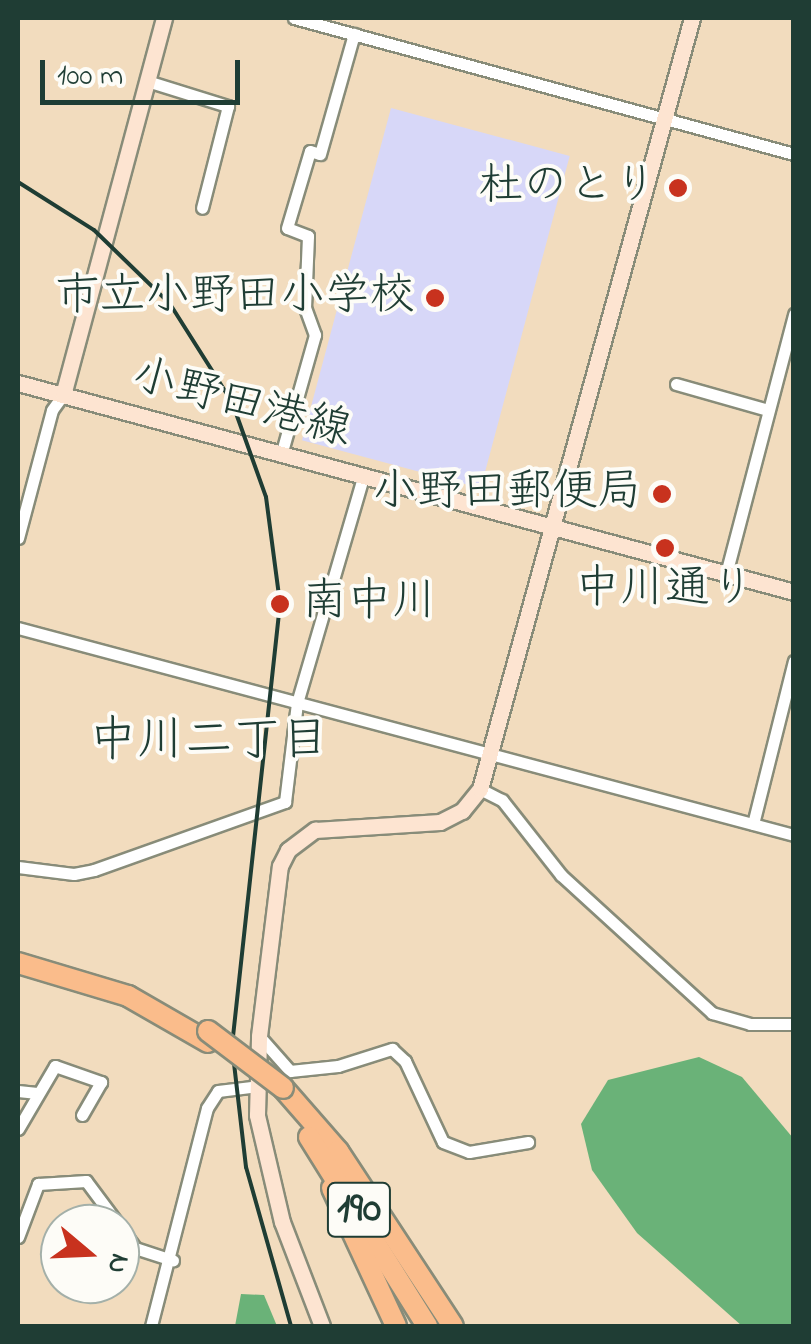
<!DOCTYPE html>
<meta charset="utf-8">
<style>
body{margin:0}
#map{position:relative;width:811px;height:1344px;overflow:hidden;background:#f2dcbe;font-family:"Indie Flower","Klee One",sans-serif}
div>[style]{position:absolute}
.built>*{inset:0;background:#d7d7f8;transform-origin:0 0}
.forest>*{inset:0;background:#6ab278}
.roads{filter:drop-shadow(2px 0 #888c79) drop-shadow(-2px 0 #888c79) drop-shadow(0 2px #888c79) drop-shadow(0 -2px #888c79)}
.street>*{height:11px;margin:-5.5px;padding:0 5.5px;transform-origin:5.5px;border-radius:5.5px;background:#fff}
.secondary>*{height:15px;margin:-7.5px;padding:0 7.5px;transform-origin:7.5px;border-radius:7.5px;background:#fde4d1}
.highway>*{height:20px;margin:-10px;padding:0 10px;transform-origin:10px;border-radius:10px;background:#fabc8b}
.rail>*{height:4px;margin:-2px;padding:0 2px;transform-origin:2px;border-radius:2px;background:#1f3d34}
.bridges{filter:drop-shadow(2px 0 #888c79) drop-shadow(-2px 0 #888c79) drop-shadow(0 2px #888c79) drop-shadow(0 -2px #888c79)}
.highway-bridge>*{height:20px;margin:-10px;padding:0 10px;transform-origin:10px;border-radius:10px;background:#fabc8b}
.dots>*{width:28px;height:28px;translate:-50% -50%;box-sizing:border-box;border:5px solid #fdfcf7;border-radius:50%}
span{translate:-50% -50%;white-space:nowrap;text-align:center;line-height:1.15;-webkit-text-stroke:8px #fdfcf7;paint-order:stroke}
.shield-label span{padding:2px 8px;background:#fdfcf7;border:2px solid;border-radius:8px;-webkit-text-stroke-width:0}
.shield-label{font-size:42px;color:#1f3d34;font-weight:700}
.poi-label{font-size:45px;color:#1f3d34}
.right{translate:-100% -50%;text-align:right}
.left{translate:0 -50%;text-align:left}
.street-label{font-size:45px;color:#1f3d34}
.neighbourhood-label{font-size:48px;color:#1f3d34}
.frame{position:absolute;inset:0;border:20px solid #1f3d34;pointer-events:none}
.north{position:absolute;left:40px;top:1204px;width:100px;height:100px;box-sizing:border-box;background:#fdfcf7;border:2px solid #a4b0a9;border-radius:50%;rotate:109deg;font-size:28px;font-weight:700;line-height:40px;text-align:center;color:#1f3d34}
.north::after{content:'';display:block;margin:auto;width:35px;height:45px;background:#c8321e;clip-path:polygon(50% 0,100% 100%,50% 72%,0 100%)}
.scale{position:absolute;left:40px;top:60px;width:200px;height:45px;box-sizing:border-box;border:5px solid #1f3d34;border-top:0;padding-left:12px;font-size:30px;line-height:35px;white-space:nowrap;color:#1f3d34;-webkit-text-stroke:8px #fdfcf7;paint-order:stroke}
</style>
<div id="map">
<div class="built">
<i style="left:391px;top:108px;width:185px;height:344px;rotate:15deg"></i>
</div>
<div class="forest">
<i style="clip-path:polygon(699px 1057px,742px 1077px,793px 1138px,793px 1326px,742px 1326px,637px 1233px,592px 1170px,581px 1124px,608px 1080px)"></i>
<i style="clip-path:polygon(241px 1294px,264px 1295px,277px 1326px,235px 1326px)"></i>
</div>
<div class="roads">
<div class="street">
<i style="left:294px;top:18px;width:518px;rotate:15.22deg"></i>
<i style="left:147px;top:81px;width:85px;rotate:17.2deg"></i>
<i style="left:228px;top:106px;width:105px;rotate:104.3deg"></i>
<i style="left:676px;top:384px;width:96px;rotate:15.8deg"></i>
<i style="left:281px;top:455px;width:125px;rotate:-74.2deg"></i>
<i style="left:315px;top:335px;width:29px;rotate:-110deg"></i>
<i style="left:305px;top:308px;width:72px;rotate:-87.6deg"></i>
<i style="left:308px;top:236px;width:22px;rotate:-159deg"></i>
<i style="left:287px;top:228px;width:80px;rotate:-73.4deg"></i>
<i style="left:310px;top:151px;width:10px;rotate:17deg"></i>
<i style="left:320px;top:154px;width:125px;rotate:-74.2deg"></i>
<i style="left:18px;top:538px;width:132px;rotate:-75.1deg"></i>
<i style="left:52px;top:410px;width:19px;rotate:-54deg"></i>
<i style="left:726px;top:574px;width:269px;rotate:-75.3deg"></i>
<i style="left:18px;top:628px;width:803px;rotate:14.94deg"></i>
<i style="left:480px;top:789px;width:25px;rotate:27deg"></i>
<i style="left:502px;top:800px;width:95px;rotate:51.8deg"></i>
<i style="left:561px;top:875px;width:205px;rotate:42.4deg"></i>
<i style="left:712px;top:1013px;width:40px;rotate:16deg"></i>
<i style="left:750px;top:1024px;width:44px"></i>
<i style="left:753px;top:824px;width:168px;rotate:-75.9deg"></i>
<i style="left:18px;top:867px;width:56px;rotate:7.1deg"></i>
<i style="left:74px;top:874px;width:20px;rotate:-11deg"></i>
<i style="left:94px;top:870px;width:203px;rotate:-19.6deg"></i>
<i style="left:285px;top:802px;width:100px;rotate:-83.1deg"></i>
<i style="left:297px;top:703px;width:235px;rotate:-73.7deg"></i>
<i style="left:259px;top:1036px;width:47px;rotate:48.5deg"></i>
<i style="left:290px;top:1071px;width:48px;rotate:-5.9deg"></i>
<i style="left:338px;top:1066px;width:57px;rotate:-17.5deg"></i>
<i style="left:392px;top:1049px;width:18px;rotate:43deg"></i>
<i style="left:405px;top:1061px;width:89px;rotate:64.9deg"></i>
<i style="left:443px;top:1142px;width:28px;rotate:21deg"></i>
<i style="left:469px;top:1152px;width:60px;rotate:-9.6deg"></i>
<i style="left:18px;top:1091px;width:19px;rotate:6deg"></i>
<i style="left:18px;top:1129px;width:73px;rotate:-59.6deg"></i>
<i style="left:55px;top:1066px;width:49px;rotate:19.2deg"></i>
<i style="left:101px;top:1082px;width:38px;rotate:120deg"></i>
<i style="left:120px;top:1227px;width:26px;rotate:54deg"></i>
<i style="left:135px;top:1248px;width:40px;rotate:18deg"></i>
<i style="left:18px;top:1237px;width:57px;rotate:-69.3deg"></i>
<i style="left:38px;top:1184px;width:48px;rotate:-3.6deg"></i>
<i style="left:86px;top:1181px;width:54px;rotate:53.3deg"></i>
<i style="left:151px;top:1326px;width:225px;rotate:-75.6deg"></i>
<i style="left:207px;top:1108px;width:20px;rotate:-57deg"></i>
<i style="left:218px;top:1091px;width:38px;rotate:-7deg"></i>
</div>
<div class="secondary">
<i style="left:18px;top:383px;width:804px;rotate:15.07deg"></i>
<i style="left:63px;top:395px;width:390px;rotate:-75deg"></i>
<i style="left:322px;top:1326px;width:111px;rotate:-111deg"></i>
<i style="left:282px;top:1222px;width:110px;rotate:-103.2deg"></i>
<i style="left:257px;top:1115px;width:79px;rotate:-88.5deg"></i>
<i style="left:259px;top:1036px;width:171px;rotate:-83deg"></i>
<i style="left:280px;top:866px;width:18px;rotate:-63deg"></i>
<i style="left:288px;top:850px;width:34px;rotate:-37deg"></i>
<i style="left:315px;top:830px;width:125px;rotate:-3.7deg"></i>
<i style="left:440px;top:822px;width:25px;rotate:-27deg"></i>
<i style="left:462px;top:811px;width:28px;rotate:-51deg"></i>
<i style="left:480px;top:789px;width:800px;rotate:-74.63deg"></i>
</div>
<div class="highway">
<i style="left:18px;top:963px;width:115px;rotate:16.7deg"></i>
<i style="left:128px;top:996px;width:92px;rotate:29.9deg"></i>
<i style="left:283px;top:1088px;width:84px;rotate:48.9deg"></i>
<i style="left:338px;top:1151px;width:209px;rotate:56.7deg"></i>
<i style="left:309px;top:1137px;width:223px;rotate:58deg"></i>
<i style="left:332px;top:1188px;width:152px;rotate:65.1deg"></i>
</div>
</div>
<div class="rail">
<i style="left:18px;top:182px;width:90px;rotate:32.3deg"></i>
<i style="left:94px;top:230px;width:106px;rotate:44.2deg"></i>
<i style="left:170px;top:304px;width:116px;rotate:57.7deg"></i>
<i style="left:232px;top:402px;width:101px;rotate:70.3deg"></i>
<i style="left:266px;top:497px;width:108px;rotate:82.5deg"></i>
<i style="left:280px;top:604px;width:445px;rotate:96.2deg"></i>
<i style="left:232px;top:1046px;width:122px;rotate:83.4deg"></i>
<i style="left:246px;top:1167px;width:165px;rotate:74.2deg"></i>
</div>
<div class="bridges">
<div class="highway-bridge">
<i style="left:208px;top:1031px;width:94px;rotate:37.2deg"></i>
</div>
</div>
<div class="dots">
<i style="left:678px;top:188px;background:#c8321e"></i>
<i style="left:435px;top:298px;background:#c8321e"></i>
<i style="left:662px;top:494px;background:#c8321e"></i>
<i style="left:665px;top:548px;background:#c8321e"></i>
<i style="left:280px;top:604px;background:#c8321e"></i>
</div>
<div class="shield-label">
<span style="left:359px;top:1210px">190</span>
</div>
<div class="poi-label">
<span class="right" style="left:658px;top:188px">杜のとり</span>
<span class="right" style="left:415px;top:298px">市立小野田小学校</span>
<span class="right" style="left:642px;top:494px">小野田郵便局</span>
<span style="left:665px;top:591px">中川通り</span>
<span class="left" style="left:302px;top:604px">南中川</span>
</div>
<div class="street-label">
<span style="left:241px;top:405px;rotate:15deg">小野田港線</span>
</div>
<div class="neighbourhood-label">
<span style="left:209px;top:743px">中川二丁目</span>
</div>
<div class="frame"></div>
<div class="north">N</div>
<div class="scale">100 m</div>
</div>
